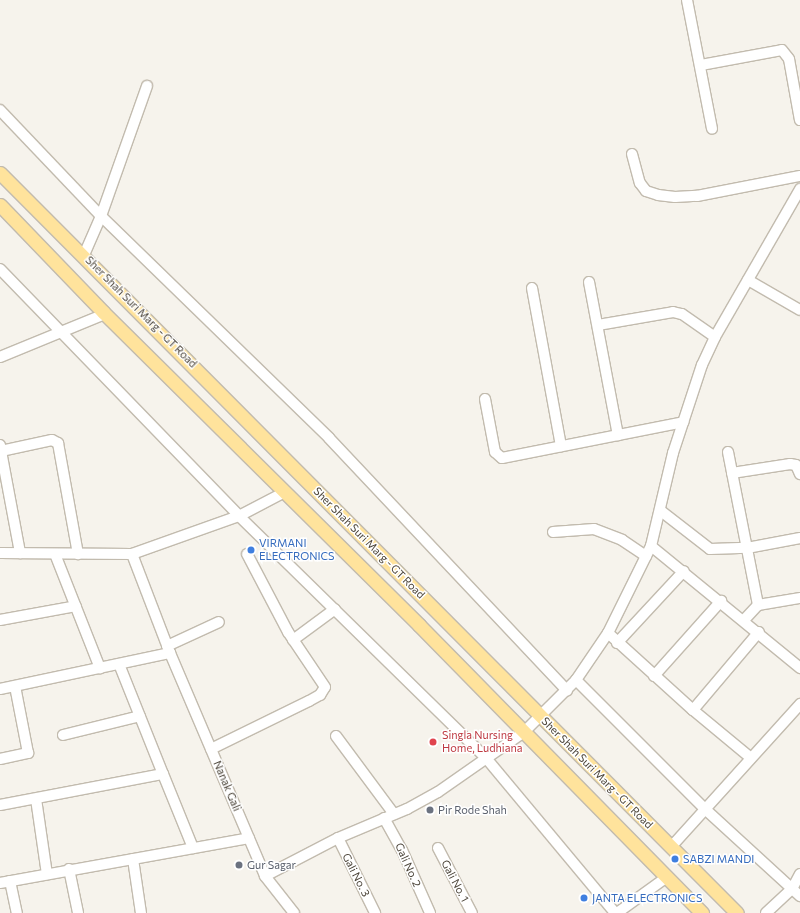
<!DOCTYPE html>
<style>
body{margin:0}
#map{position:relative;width:800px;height:913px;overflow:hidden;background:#f6f3ec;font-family:Commissioner,sans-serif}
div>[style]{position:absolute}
.roads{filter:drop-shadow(1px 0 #c2bbae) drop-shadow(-1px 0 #c2bbae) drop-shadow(0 1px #c2bbae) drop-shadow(0 -1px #c2bbae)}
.minor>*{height:10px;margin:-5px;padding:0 5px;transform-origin:5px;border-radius:5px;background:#fff}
.major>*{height:13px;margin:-6.5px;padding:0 6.5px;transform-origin:6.5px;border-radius:6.5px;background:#ffe39c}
.dots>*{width:11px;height:11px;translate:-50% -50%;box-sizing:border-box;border:2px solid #fff;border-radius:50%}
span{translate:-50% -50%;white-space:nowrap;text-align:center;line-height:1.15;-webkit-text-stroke:3px #fff;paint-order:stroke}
.street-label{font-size:11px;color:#4b4439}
.shop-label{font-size:11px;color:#366cbe}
.left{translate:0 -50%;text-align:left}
.health-label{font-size:11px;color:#be3a42}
.worship-label{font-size:11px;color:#5b616d}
</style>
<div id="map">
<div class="roads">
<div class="minor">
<i style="left:687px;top:0;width:131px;rotate:79deg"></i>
<i style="left:701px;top:65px;width:82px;rotate:-10.5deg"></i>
<i style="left:782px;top:50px;width:11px;rotate:52deg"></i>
<i style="left:789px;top:59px;width:62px;rotate:79.8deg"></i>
<i style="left:0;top:110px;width:146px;rotate:46.4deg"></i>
<i style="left:101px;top:216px;width:318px;rotate:44.2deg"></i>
<i style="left:329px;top:438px;width:347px;rotate:46.7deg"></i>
<i style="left:632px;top:154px;width:30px;rotate:75deg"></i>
<i style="left:640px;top:183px;width:10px;rotate:53deg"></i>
<i style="left:646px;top:191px;width:13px;rotate:18deg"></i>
<i style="left:658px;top:195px;width:17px;rotate:7deg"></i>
<i style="left:675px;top:197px;width:22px;rotate:-3deg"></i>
<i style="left:697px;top:196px;width:105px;rotate:-11deg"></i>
<i style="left:84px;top:255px;width:43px;rotate:-66.4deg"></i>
<i style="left:101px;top:216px;width:138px;rotate:-70.5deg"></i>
<i style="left:0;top:269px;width:344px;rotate:45.9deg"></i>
<i style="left:239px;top:516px;width:346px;rotate:44.4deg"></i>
<i style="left:486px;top:758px;width:202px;rotate:50.2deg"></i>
<i style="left:748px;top:280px;width:60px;rotate:30deg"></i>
<i style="left:589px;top:282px;width:156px;rotate:79.3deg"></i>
<i style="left:532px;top:288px;width:161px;rotate:79.6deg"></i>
<i style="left:598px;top:325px;width:76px;rotate:-9.8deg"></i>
<i style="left:673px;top:312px;width:9px;rotate:13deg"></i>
<i style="left:682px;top:314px;width:40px;rotate:34.9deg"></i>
<i style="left:0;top:357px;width:113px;rotate:-22.3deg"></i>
<i style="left:485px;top:399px;width:54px;rotate:79.3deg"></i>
<i style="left:495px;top:452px;width:9px;rotate:41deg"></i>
<i style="left:502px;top:458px;width:185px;rotate:-11.2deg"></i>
<i style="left:0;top:445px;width:6px;rotate:81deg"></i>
<i style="left:1px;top:451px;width:52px;rotate:-12.2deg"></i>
<i style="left:52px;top:440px;width:7px;rotate:27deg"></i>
<i style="left:58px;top:443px;width:113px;rotate:79.8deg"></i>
<i style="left:1px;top:451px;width:104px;rotate:79.4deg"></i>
<i style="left:728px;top:452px;width:156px;rotate:78.9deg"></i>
<i style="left:732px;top:473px;width:59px;rotate:-8.8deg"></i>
<i style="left:790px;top:464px;width:6px;rotate:9deg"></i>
<i style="left:796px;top:465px;width:10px;rotate:66deg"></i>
<i style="left:661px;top:511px;width:62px;rotate:37.8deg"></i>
<i style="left:710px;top:549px;width:37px;rotate:-2deg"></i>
<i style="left:747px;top:548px;width:54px;rotate:-10.7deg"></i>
<i style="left:553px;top:532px;width:41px;rotate:-4.2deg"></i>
<i style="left:594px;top:529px;width:30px;rotate:21deg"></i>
<i style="left:622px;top:540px;width:29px;rotate:34deg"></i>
<i style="left:651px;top:546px;width:193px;rotate:39.3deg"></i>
<i style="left:0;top:553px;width:132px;rotate:0.4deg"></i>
<i style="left:132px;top:554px;width:114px;rotate:-19.6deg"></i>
<i style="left:239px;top:516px;width:52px;rotate:-27.6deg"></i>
<i style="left:55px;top:554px;width:123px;rotate:68.5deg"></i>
<i style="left:0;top:620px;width:77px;rotate:-10.4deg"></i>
<i style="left:744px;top:620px;width:21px;rotate:-47deg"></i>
<i style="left:758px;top:605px;width:43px;rotate:-9.5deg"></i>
<i style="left:608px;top:633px;width:115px;rotate:42.2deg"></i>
<i style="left:693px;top:710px;width:75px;rotate:39.6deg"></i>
<i style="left:293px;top:640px;width:52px;rotate:-36.4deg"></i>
<i style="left:617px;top:643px;width:98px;rotate:-47.1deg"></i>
<i style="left:167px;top:646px;width:57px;rotate:-24.8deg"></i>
<i style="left:170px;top:653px;width:242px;rotate:66.9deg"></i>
<i style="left:265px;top:876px;width:47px;rotate:51.9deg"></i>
<i style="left:119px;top:664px;width:118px;rotate:68.2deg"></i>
<i style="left:654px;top:676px;width:101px;rotate:-48.2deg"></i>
<i style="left:576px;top:680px;width:182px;rotate:45deg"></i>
<i style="left:705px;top:809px;width:129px;rotate:42.5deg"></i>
<i style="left:0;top:689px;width:174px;rotate:-12deg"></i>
<i style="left:170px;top:653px;width:106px;rotate:-111deg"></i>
<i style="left:693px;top:710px;width:102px;rotate:-49.8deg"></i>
<i style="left:63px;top:735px;width:79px;rotate:-13.9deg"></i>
<i style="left:336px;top:736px;width:97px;rotate:53.4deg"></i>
<i style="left:211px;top:749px;width:109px;rotate:-26.1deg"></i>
<i style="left:309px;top:701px;width:13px;rotate:-29deg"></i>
<i style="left:320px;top:695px;width:9px;rotate:-58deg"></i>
<i style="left:325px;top:687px;width:66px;rotate:-123.9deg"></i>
<i style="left:288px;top:632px;width:88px;rotate:-117.7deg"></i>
<i style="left:0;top:759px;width:29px;rotate:-12deg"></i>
<i style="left:28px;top:753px;width:68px;rotate:-101deg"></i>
<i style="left:36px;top:799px;width:76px;rotate:81.7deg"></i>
<i style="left:0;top:805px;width:166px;rotate:-10.8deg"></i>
<i style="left:163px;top:774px;width:80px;rotate:67.9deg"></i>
<i style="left:384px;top:818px;width:37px;rotate:61deg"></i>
<i style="left:402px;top:850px;width:69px;rotate:66deg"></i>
<i style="left:338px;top:838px;width:84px;rotate:63.7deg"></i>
<i style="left:671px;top:847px;width:193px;rotate:-47.9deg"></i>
<i style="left:438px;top:848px;width:73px;rotate:62.4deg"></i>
<i style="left:133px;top:859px;width:55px;rotate:81.6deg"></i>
<i style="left:69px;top:869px;width:45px;rotate:78.4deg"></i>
<i style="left:265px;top:876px;width:82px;rotate:-27.5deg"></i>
<i style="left:338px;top:838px;width:75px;rotate:-22.8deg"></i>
<i style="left:407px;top:809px;width:35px;rotate:-29deg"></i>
<i style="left:438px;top:792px;width:105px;rotate:-34.9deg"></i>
<i style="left:524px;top:732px;width:74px;rotate:-45deg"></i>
<i style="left:576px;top:680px;width:57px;rotate:-55.8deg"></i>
<i style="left:608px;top:633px;width:97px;rotate:-63.7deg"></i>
<i style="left:651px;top:546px;width:96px;rotate:-76.7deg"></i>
<i style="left:673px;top:453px;width:93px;rotate:-71.8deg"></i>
<i style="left:702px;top:365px;width:31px;rotate:-65deg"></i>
<i style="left:715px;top:337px;width:171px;rotate:-60.1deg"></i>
<i style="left:10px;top:881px;width:33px;rotate:78deg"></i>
<i style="left:0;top:883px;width:253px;rotate:-10.2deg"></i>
<i style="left:617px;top:913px;width:62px;rotate:-35.8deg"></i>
<i style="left:766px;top:913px;width:35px;rotate:-43deg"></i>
<i style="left:792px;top:889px;width:17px;rotate:-62deg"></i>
</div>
<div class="major">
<i style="left:0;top:173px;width:1044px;rotate:45.12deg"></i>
<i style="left:0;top:205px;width:149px;rotate:46.1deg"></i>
<i style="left:103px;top:312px;width:445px;rotate:44.7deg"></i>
<i style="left:419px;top:625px;width:404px;rotate:45.5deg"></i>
</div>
</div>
<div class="dots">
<i style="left:251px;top:550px;background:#3f7fe0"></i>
<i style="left:433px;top:742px;background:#e0444e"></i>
<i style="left:430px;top:810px;background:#6b7280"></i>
<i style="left:675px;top:859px;background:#3f7fe0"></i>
<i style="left:239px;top:865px;background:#6b7280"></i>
<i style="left:584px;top:898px;background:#3f7fe0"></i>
</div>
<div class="street-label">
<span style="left:141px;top:312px;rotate:45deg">Sher Shah Suri Marg - GT Road</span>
<span style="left:369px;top:543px;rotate:45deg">Sher Shah Suri Marg - GT Road</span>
<span style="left:597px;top:773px;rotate:45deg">Sher Shah Suri Marg - GT Road</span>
<span style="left:227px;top:786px;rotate:67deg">Nanak Gali</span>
<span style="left:408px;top:865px;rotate:66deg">Gali No. 2</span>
<span style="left:356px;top:875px;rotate:63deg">Gali No. 3</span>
<span style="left:455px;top:881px;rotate:62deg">Gali No. 1</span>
</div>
<div class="shop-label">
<span class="left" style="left:259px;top:550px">VIRMANI<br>ELECTRONICS</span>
<span class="left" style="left:683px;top:859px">SABZI MANDI</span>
<span class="left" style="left:592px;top:898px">JANTA ELECTRONICS</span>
</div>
<div class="health-label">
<span class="left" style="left:442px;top:742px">Singla Nursing<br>Home, Ludhiana</span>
</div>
<div class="worship-label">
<span class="left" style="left:438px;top:810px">Pir Rode Shah</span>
<span class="left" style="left:247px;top:865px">Gur Sagar</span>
</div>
</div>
